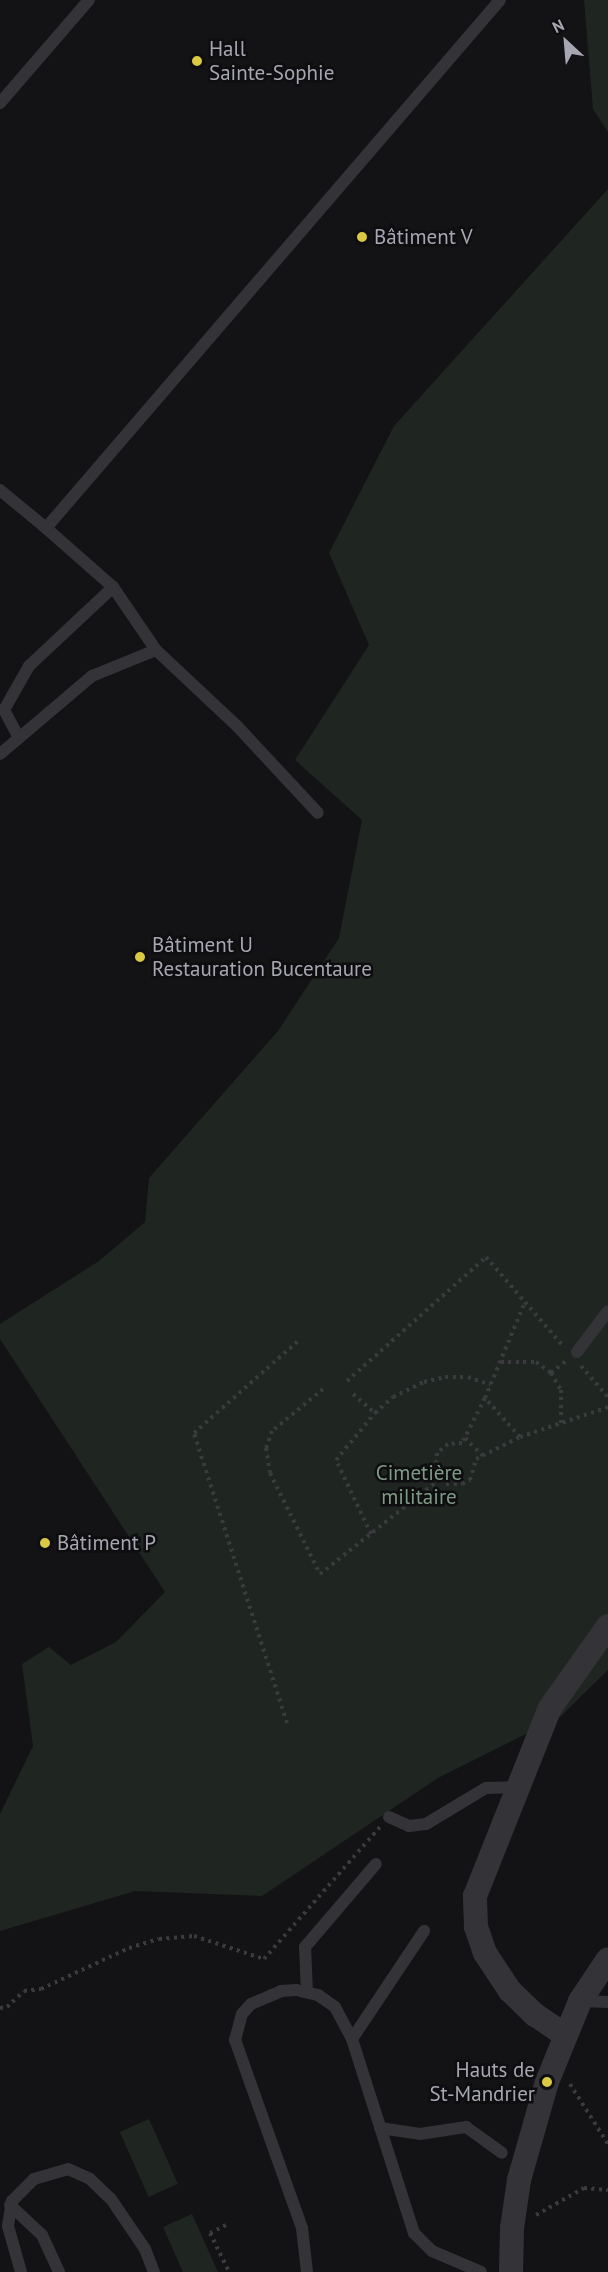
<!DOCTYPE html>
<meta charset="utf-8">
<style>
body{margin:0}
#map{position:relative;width:608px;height:2272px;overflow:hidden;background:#131214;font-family:"PT Sans",sans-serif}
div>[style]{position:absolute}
.green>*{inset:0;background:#1f2621;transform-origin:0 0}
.path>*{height:4px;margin-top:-2px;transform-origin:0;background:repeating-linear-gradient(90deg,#3a3a3f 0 3px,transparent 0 7.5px)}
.lane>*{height:12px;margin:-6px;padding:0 6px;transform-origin:6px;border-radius:6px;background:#343438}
.street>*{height:24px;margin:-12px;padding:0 12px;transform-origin:12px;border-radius:12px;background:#343438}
.dots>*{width:16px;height:16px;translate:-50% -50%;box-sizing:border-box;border:3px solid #0e0d0f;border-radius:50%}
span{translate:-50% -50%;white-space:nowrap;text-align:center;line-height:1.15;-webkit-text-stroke:5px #0e0d0f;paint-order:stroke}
.poi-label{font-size:21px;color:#a6a7b2}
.left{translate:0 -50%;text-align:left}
.right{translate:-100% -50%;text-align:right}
.park-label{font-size:21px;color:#7f9b87}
.north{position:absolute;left:536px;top:12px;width:60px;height:60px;-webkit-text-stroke:4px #0e0d0f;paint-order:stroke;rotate:334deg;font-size:16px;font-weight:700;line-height:24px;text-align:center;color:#a6a7b2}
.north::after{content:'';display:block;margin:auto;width:21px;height:27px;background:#a6a7b2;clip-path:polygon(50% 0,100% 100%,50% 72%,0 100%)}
</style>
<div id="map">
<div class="green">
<i style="clip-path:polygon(584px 0,608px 0,608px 132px,593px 109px)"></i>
<i style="clip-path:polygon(608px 189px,608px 1670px,560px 1717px,438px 1778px,262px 1896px,135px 1891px,0 1931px,0 1814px,33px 1746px,22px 1664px,49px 1647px,71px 1665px,116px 1642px,165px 1592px,0 1339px,0 1324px,99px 1261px,145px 1222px,149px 1178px,278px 1031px,339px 938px,362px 820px,295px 760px,369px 645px,329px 553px,394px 426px)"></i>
<i style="left:149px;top:2119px;width:71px;height:32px;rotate:66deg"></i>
<i style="clip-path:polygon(192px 2214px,218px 2272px,183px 2272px,163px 2227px)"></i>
</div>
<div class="path">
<i style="left:501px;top:1362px;width:35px"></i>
<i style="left:536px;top:1362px;width:19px;rotate:36deg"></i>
<i style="left:551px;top:1373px;width:20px;rotate:60deg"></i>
<i style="left:561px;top:1390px;width:33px;rotate:90deg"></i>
<i style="left:581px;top:1366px;width:41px;rotate:48.9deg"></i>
<i style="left:551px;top:1373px;width:21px;rotate:-39deg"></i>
<i style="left:347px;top:1381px;width:186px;rotate:-41.7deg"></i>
<i style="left:486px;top:1257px;width:60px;rotate:49.1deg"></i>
<i style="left:323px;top:1389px;width:66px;rotate:140.5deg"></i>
<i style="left:272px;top:1431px;width:18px;rotate:109deg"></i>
<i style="left:266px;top:1448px;width:25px;rotate:81deg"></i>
<i style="left:270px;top:1473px;width:113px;rotate:63.7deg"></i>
<i style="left:320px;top:1574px;width:153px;rotate:-38.4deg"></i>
<i style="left:353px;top:1394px;width:29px;rotate:41deg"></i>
<i style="left:485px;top:1398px;width:51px;rotate:117.1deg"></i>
<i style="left:462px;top:1443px;width:14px;rotate:176deg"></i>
<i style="left:448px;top:1444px;width:14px;rotate:141deg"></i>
<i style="left:437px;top:1453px;width:20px;rotate:93deg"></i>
<i style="left:436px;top:1473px;width:15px;rotate:48deg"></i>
<i style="left:446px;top:1484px;width:16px"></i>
<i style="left:462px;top:1484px;width:9px;rotate:-27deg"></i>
<i style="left:470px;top:1480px;width:22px;rotate:-74deg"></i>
<i style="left:476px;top:1459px;width:49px;rotate:-26.6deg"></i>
<i style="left:520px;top:1437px;width:93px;rotate:-18.8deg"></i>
<i style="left:520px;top:1437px;width:52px;rotate:-131.9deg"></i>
<i style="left:485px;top:1398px;width:104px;rotate:-67.4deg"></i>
<i style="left:525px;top:1302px;width:60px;rotate:49.1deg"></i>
<i style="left:465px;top:1438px;width:25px;rotate:45deg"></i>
<i style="left:371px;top:1534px;width:82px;rotate:-115.3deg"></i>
<i style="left:336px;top:1460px;width:61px;rotate:-50.3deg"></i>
<i style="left:375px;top:1413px;width:24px;rotate:-42deg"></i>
<i style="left:393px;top:1397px;width:34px;rotate:-26deg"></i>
<i style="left:424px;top:1382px;width:22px;rotate:-13deg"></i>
<i style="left:445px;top:1377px;width:23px"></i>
<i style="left:468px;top:1377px;width:24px;rotate:19deg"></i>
<i style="left:287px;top:1723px;width:305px;rotate:-107.8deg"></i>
<i style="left:194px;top:1433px;width:139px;rotate:-41.5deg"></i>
<i style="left:0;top:2008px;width:7px;rotate:-8deg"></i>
<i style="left:7px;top:2007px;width:23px;rotate:-43deg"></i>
<i style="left:24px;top:1991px;width:17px;rotate:-7deg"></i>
<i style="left:41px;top:1989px;width:97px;rotate:-25deg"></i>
<i style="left:129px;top:1948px;width:31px;rotate:-17deg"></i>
<i style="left:159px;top:1939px;width:35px;rotate:-5deg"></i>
<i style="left:194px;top:1936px;width:74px;rotate:18.2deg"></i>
<i style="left:264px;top:1959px;width:176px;rotate:-48.7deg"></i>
<i style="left:570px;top:2084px;width:71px;rotate:57.7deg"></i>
<i style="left:536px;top:2215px;width:55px;rotate:-29.4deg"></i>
<i style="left:584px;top:2188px;width:24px;rotate:5deg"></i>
<i style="left:226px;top:2225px;width:18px;rotate:153deg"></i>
<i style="left:210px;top:2233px;width:43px;rotate:64deg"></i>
</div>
<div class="lane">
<i style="left:0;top:103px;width:136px;rotate:-49.2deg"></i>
<i style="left:0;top:490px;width:60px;rotate:39.6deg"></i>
<i style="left:113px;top:587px;width:76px;rotate:55.7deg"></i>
<i style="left:19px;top:738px;width:32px;rotate:-118deg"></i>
<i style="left:4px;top:710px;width:51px;rotate:-60.4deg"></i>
<i style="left:29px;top:666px;width:115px;rotate:-43.2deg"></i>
<i style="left:113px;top:587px;width:89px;rotate:-138.6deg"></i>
<i style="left:46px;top:528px;width:696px;rotate:-49.31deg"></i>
<i style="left:0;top:754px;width:121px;rotate:-40.3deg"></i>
<i style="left:92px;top:676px;width:69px;rotate:-22.1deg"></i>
<i style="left:156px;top:650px;width:112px;rotate:43.2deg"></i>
<i style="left:238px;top:727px;width:117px;rotate:47.1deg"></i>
<i style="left:577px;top:1352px;width:51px;rotate:-52.9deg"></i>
<i style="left:389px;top:1817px;width:22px;rotate:24deg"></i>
<i style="left:409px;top:1826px;width:17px;rotate:-7deg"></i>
<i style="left:426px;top:1824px;width:70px;rotate:-31deg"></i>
<i style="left:486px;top:1788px;width:30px;rotate:-2deg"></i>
<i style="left:307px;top:1992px;width:45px;rotate:-92.5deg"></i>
<i style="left:305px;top:1947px;width:109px;rotate:-49.5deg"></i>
<i style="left:580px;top:2001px;width:28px;rotate:2deg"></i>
<i style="left:352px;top:2039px;width:130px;rotate:-56.3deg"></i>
<i style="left:380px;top:2128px;width:40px;rotate:8.5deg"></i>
<i style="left:420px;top:2134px;width:47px;rotate:-8.7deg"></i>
<i style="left:466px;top:2127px;width:44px;rotate:35.8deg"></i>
<i style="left:10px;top:2205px;width:44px;rotate:43.2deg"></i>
<i style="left:42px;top:2235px;width:41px;rotate:65.3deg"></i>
<i style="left:21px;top:2272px;width:48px;rotate:-105.8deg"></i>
<i style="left:8px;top:2226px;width:25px;rotate:-81deg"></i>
<i style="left:12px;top:2201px;width:31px;rotate:-45deg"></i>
<i style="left:34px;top:2179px;width:35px;rotate:-16deg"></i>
<i style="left:68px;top:2169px;width:24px;rotate:24deg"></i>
<i style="left:90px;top:2179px;width:29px;rotate:44deg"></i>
<i style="left:111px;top:2199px;width:60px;rotate:55.8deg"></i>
<i style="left:145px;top:2249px;width:25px;rotate:69deg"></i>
<i style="left:307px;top:2272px;width:44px;rotate:-96.5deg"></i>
<i style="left:302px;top:2228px;width:200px;rotate:-109.6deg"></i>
<i style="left:235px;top:2040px;width:27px;rotate:-75deg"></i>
<i style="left:242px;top:2014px;width:13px;rotate:-48deg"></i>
<i style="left:251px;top:2004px;width:33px;rotate:-23deg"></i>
<i style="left:281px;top:1991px;width:15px;rotate:-4deg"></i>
<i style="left:296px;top:1990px;width:23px;rotate:13deg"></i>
<i style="left:318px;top:1995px;width:21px;rotate:35deg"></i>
<i style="left:335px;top:2007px;width:36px;rotate:62deg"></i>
<i style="left:352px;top:2039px;width:204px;rotate:72.3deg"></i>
<i style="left:414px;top:2233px;width:25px;rotate:45deg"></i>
<i style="left:432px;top:2251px;width:53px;rotate:23.2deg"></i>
</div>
<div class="street">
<i style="left:565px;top:2035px;width:36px;rotate:-146deg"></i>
<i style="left:535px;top:2015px;width:35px;rotate:-136deg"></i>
<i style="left:510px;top:1991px;width:45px;rotate:-123.3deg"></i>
<i style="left:485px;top:1953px;width:28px;rotate:-109deg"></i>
<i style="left:476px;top:1927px;width:31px;rotate:-92deg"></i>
<i style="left:475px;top:1896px;width:202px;rotate:-68.3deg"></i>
<i style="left:550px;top:1708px;width:100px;rotate:-54.7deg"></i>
<i style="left:511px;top:2272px;width:44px;rotate:-88.7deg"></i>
<i style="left:512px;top:2228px;width:49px;rotate:-81.7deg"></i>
<i style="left:519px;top:2180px;width:102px;rotate:-74.1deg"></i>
<i style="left:547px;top:2082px;width:87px;rotate:-67.8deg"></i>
<i style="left:580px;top:2001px;width:50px;rotate:-56.3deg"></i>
</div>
<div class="dots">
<i style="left:197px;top:61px;background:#dbc944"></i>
<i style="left:362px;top:237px;background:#dbc944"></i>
<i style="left:140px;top:957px;background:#dbc944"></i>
<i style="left:45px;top:1543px;background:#dbc944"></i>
<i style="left:547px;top:2082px;background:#dbc944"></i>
</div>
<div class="poi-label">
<span class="left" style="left:209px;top:61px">Hall<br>Sainte-Sophie</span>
<span class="left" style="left:374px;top:237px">Bâtiment V</span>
<span class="left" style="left:152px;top:957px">Bâtiment U<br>Restauration Bucentaure</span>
<span class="left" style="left:57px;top:1543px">Bâtiment P</span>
<span class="right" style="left:535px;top:2082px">Hauts de<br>St-Mandrier</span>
</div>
<div class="park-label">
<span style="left:419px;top:1485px">Cimetière<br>militaire</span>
</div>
<div class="north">N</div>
</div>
